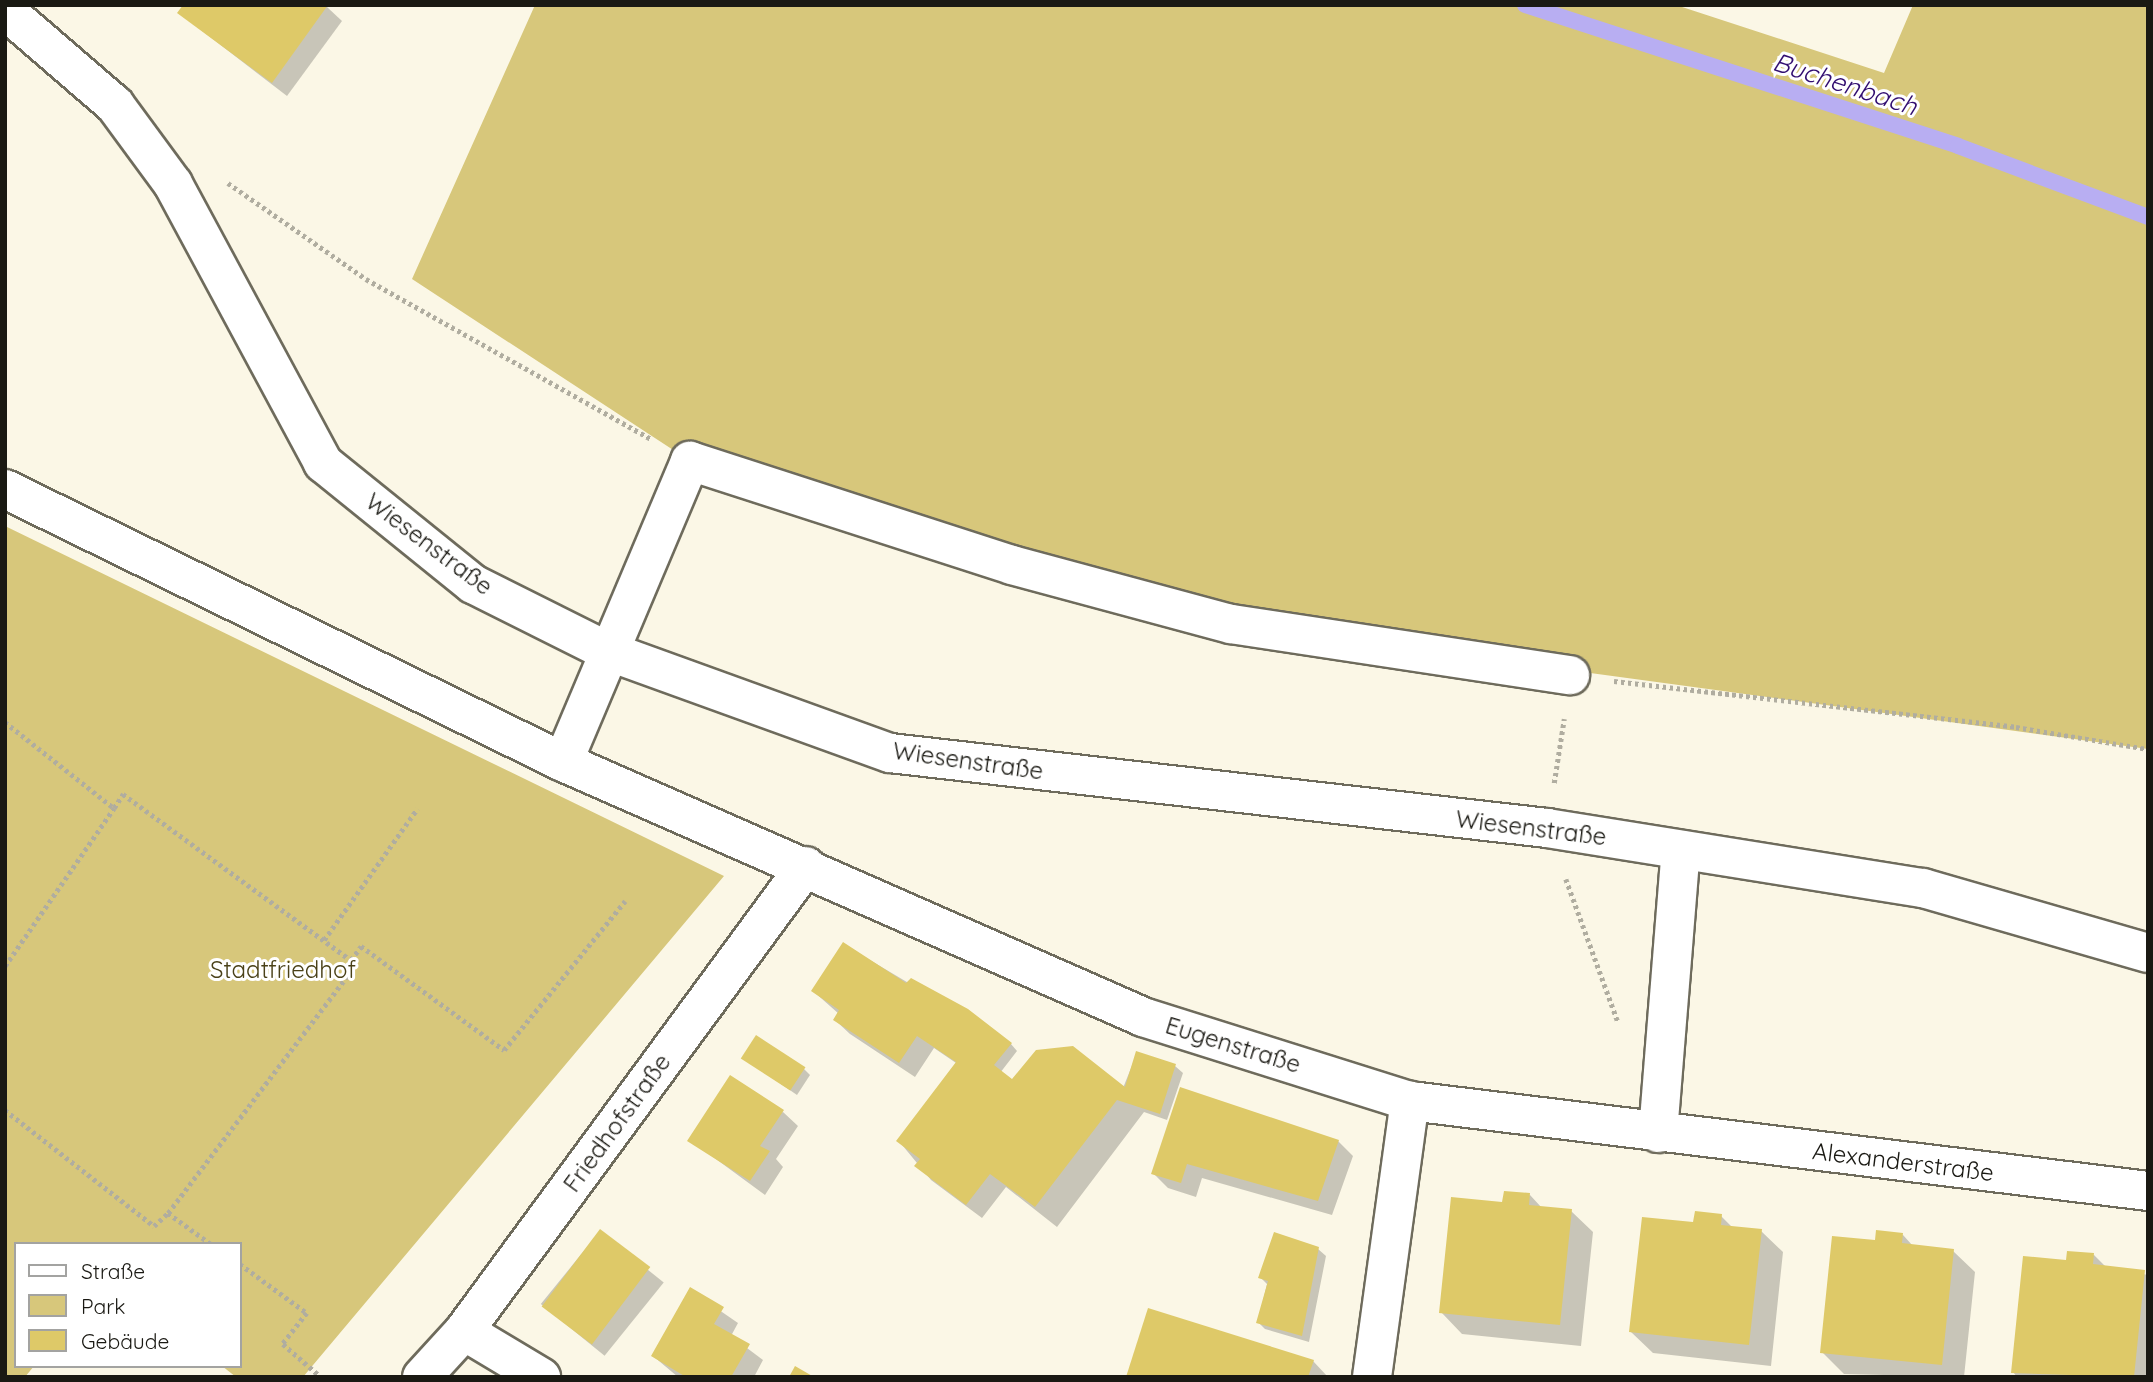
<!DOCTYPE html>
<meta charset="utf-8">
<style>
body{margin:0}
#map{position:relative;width:2153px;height:1382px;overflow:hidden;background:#fbf7e6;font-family:Quicksand,sans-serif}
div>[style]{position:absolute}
.green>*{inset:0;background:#d7c77b}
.shadow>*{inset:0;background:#0003;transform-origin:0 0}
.stream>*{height:16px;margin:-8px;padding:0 8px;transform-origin:8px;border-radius:8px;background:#b8aef2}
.building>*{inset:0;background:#dec968;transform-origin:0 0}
.path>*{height:4.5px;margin-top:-2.25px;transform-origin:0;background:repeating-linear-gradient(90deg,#b0ada0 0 3.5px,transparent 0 7px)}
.roads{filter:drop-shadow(2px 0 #6e6b5c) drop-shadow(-2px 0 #6e6b5c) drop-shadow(0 2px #6e6b5c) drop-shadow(0 -2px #6e6b5c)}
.minor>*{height:38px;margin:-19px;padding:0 19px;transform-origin:19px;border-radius:19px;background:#fff}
span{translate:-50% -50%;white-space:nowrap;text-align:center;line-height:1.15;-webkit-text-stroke:6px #fff;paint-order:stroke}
.street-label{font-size:24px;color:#1a1913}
.park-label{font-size:24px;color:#4a4118}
.water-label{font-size:26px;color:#320e70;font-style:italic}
.frame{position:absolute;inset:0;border:7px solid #1a1913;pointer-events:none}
.legend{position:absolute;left:14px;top:1242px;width:228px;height:126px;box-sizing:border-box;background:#fff;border:2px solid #a3a3a1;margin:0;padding:9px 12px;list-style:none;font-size:21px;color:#1a1913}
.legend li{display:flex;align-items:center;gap:14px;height:35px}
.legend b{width:35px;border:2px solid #a3a3a1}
</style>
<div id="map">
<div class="green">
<i style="clip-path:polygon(535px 5px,1676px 5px,1884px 73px,1913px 5px,2148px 5px,2148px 749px,1231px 624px,690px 461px,412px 279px)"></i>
<i style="clip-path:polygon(5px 526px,724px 876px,303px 1377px,236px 1377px,222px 1366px,240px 1366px,240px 1244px,16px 1244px,16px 1366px,34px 1366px,25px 1377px,5px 1377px)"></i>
</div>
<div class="shadow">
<i style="clip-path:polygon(327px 7px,342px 21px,287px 96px,179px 13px)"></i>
<i style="clip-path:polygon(843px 944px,1011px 1044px,1017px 1051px,1000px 1073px,1013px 1082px,1123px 1088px,1137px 1053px,1175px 1066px,1183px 1073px,1167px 1120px,1144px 1112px,1057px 1227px,1006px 1187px,982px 1218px,931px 1180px,898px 1140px,956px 1063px,934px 1048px,915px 1077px,850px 1034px,835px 1020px,839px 1014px,813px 991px)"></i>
<i style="clip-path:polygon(743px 1058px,803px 1068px,810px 1075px,797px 1095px)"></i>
<i style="clip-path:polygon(1181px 1089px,1338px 1141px,1353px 1156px,1332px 1215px,1202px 1178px,1196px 1197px,1168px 1188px,1153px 1173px)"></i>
<i style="clip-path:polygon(783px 1112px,798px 1126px,776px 1159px,783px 1167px,765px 1195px,690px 1140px)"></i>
<i style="clip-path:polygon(1530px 1195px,1542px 1208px,1571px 1211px,1593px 1232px,1581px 1346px,1462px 1334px,1441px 1312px,1504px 1204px)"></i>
<i style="clip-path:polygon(1721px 1216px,1733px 1228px,1761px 1231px,1783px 1252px,1771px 1366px,1653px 1353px,1631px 1332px,1695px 1224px)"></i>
<i style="left:600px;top:1231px;width:82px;height:94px;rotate:39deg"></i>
<i style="clip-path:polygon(1903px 1235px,1913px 1246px,1953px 1251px,1975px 1272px,1964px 1377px,1844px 1374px,1822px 1352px,1877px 1242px)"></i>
<i style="clip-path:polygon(1318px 1249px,1326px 1256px,1309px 1342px,1265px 1329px,1258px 1322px,1267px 1284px,1260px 1277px)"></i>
<i style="clip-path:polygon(2094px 1255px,2106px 1267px,2148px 1275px,2148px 1377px,2017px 1377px,2013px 1372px,2067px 1262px)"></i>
<i style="clip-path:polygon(690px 1290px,738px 1323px,731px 1336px,763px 1360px,754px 1377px,678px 1377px,653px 1356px)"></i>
<i style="clip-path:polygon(1313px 1361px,1328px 1377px,1128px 1377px)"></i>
</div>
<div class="stream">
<i style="left:1525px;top:5px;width:455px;rotate:18deg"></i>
<i style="left:1958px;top:146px;width:203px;rotate:20.5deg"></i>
</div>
<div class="building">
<i style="clip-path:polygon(183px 5px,328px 5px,272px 83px,177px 13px)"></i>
<i style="clip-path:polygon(843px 942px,906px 983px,911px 978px,968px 1009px,1012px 1043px,994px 1065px,1012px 1079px,1036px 1050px,1073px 1046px,1125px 1087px,1136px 1051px,1176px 1064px,1160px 1114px,1117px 1100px,1035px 1207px,990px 1174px,966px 1205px,914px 1166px,920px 1159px,896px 1141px,956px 1062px,917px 1036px,899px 1063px,833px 1020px,839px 1010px,811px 991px)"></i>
<i style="left:756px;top:1035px;width:59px;height:28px;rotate:33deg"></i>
<i style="clip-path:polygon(730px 1075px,784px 1110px,760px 1146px,770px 1151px,750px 1181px,687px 1141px)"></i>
<i style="clip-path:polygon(1180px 1087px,1339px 1140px,1318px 1201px,1187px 1164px,1181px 1183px,1151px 1174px)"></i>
<i style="clip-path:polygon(1504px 1191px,1530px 1193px,1529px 1205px,1572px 1209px,1560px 1325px,1439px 1313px,1451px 1197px,1502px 1202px)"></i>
<i style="clip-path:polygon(1695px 1211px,1722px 1214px,1721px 1225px,1762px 1229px,1749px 1345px,1629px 1332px,1642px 1217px,1693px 1222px)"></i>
<i style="left:600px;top:1229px;width:63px;height:97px;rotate:37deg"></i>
<i style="clip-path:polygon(1876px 1230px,1903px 1233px,1902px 1243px,1954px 1249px,1942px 1365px,1820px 1353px,1832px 1236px,1875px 1240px)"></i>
<i style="clip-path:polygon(1274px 1232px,1319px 1247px,1302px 1336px,1256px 1323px,1268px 1281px,1258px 1278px)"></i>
<i style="clip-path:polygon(2067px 1251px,2094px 1253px,2093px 1264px,2145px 1270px,2134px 1377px,2011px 1373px,2023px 1256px,2066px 1260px)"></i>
<i style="clip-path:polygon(690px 1287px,724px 1307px,714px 1324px,750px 1344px,731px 1377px,686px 1377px,651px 1356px)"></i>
<i style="clip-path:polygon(1148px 1308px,1314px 1360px,1308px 1377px,1126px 1377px)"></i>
<i style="clip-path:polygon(795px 1366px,814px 1377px,789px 1377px)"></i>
</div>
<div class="path">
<i style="left:228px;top:183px;width:168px;rotate:34.8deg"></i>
<i style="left:366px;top:279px;width:327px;rotate:29.3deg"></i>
<i style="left:1614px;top:681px;width:405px;rotate:6.5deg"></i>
<i style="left:2016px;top:727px;width:134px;rotate:9.5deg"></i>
<i style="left:5px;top:722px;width:139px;rotate:38.3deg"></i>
<i style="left:114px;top:808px;width:17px;rotate:-57deg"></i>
<i style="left:123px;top:794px;width:282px;rotate:36.1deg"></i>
<i style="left:351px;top:960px;width:17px;rotate:-54deg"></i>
<i style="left:361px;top:946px;width:177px;rotate:36deg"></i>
<i style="left:504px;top:1050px;width:192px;rotate:-50.9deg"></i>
<i style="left:1554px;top:783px;width:65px;rotate:-81.1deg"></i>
<i style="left:1566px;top:879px;width:152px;rotate:70deg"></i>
<i style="left:324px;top:940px;width:161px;rotate:-54.6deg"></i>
<i style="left:5px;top:966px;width:192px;rotate:-55.4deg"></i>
<i style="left:5px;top:1110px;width:189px;rotate:37.9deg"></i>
<i style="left:154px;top:1226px;width:19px;rotate:-43deg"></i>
<i style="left:168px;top:1213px;width:53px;rotate:35.8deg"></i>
<i style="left:168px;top:1213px;width:297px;rotate:-52.9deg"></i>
<i style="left:347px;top:976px;width:16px;rotate:-76deg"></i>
<i style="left:240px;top:1264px;width:83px;rotate:36.2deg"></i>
<i style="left:307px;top:1313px;width:39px;rotate:128deg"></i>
<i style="left:283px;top:1344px;width:50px;rotate:41deg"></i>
</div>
<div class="roads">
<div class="minor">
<i style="left:5px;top:10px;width:145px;rotate:40.8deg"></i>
<i style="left:115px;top:105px;width:98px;rotate:53.7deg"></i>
<i style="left:173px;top:184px;width:317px;rotate:61.7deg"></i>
<i style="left:323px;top:463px;width:193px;rotate:38.9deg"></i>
<i style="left:473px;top:584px;width:148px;rotate:26.6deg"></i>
<i style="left:605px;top:650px;width:303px;rotate:19.9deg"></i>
<i style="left:890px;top:753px;width:661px;rotate:6.51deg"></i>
<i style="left:1547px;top:828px;width:381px;rotate:9.1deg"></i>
<i style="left:1923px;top:888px;width:234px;rotate:16.1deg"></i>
<i style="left:5px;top:489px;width:621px;rotate:26.07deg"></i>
<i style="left:563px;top:762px;width:634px;rotate:23.73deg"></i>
<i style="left:1143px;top:1017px;width:280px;rotate:17.5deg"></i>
<i style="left:1410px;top:1101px;width:743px;rotate:6.95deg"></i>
<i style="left:563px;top:762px;width:327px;rotate:-67.1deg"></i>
<i style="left:690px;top:461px;width:338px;rotate:17.9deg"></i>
<i style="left:1012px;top:565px;width:227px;rotate:15.1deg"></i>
<i style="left:1231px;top:624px;width:343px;rotate:8.6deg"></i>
<i style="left:1658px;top:1133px;width:284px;rotate:-85.4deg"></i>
<i style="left:464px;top:1331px;width:90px;rotate:30.9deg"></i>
<i style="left:422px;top:1377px;width:62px;rotate:-47.6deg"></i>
<i style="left:464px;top:1331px;width:577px;rotate:-53.67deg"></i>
<i style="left:1372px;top:1377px;width:279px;rotate:-82.2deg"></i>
</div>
</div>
<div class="street-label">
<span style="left:429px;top:544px;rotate:37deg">Wiesenstraße</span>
<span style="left:968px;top:761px;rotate:8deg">Wiesenstraße</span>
<span style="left:1531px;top:828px;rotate:7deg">Wiesenstraße</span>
<span style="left:1233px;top:1045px;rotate:17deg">Eugenstraße</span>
<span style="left:617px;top:1123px;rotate:-54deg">Friedhofstraße</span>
<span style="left:1903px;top:1162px;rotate:7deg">Alexanderstraße</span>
</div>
<div class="park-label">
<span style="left:283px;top:970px">Stadtfriedhof</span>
</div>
<div class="water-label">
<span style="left:1845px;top:84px;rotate:18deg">Buchenbach</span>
</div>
<div class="frame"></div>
<ul class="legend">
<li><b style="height:9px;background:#fff"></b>Straße</li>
<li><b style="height:19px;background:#d7c77b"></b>Park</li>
<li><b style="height:19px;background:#dec968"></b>Gebäude</li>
</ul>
</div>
